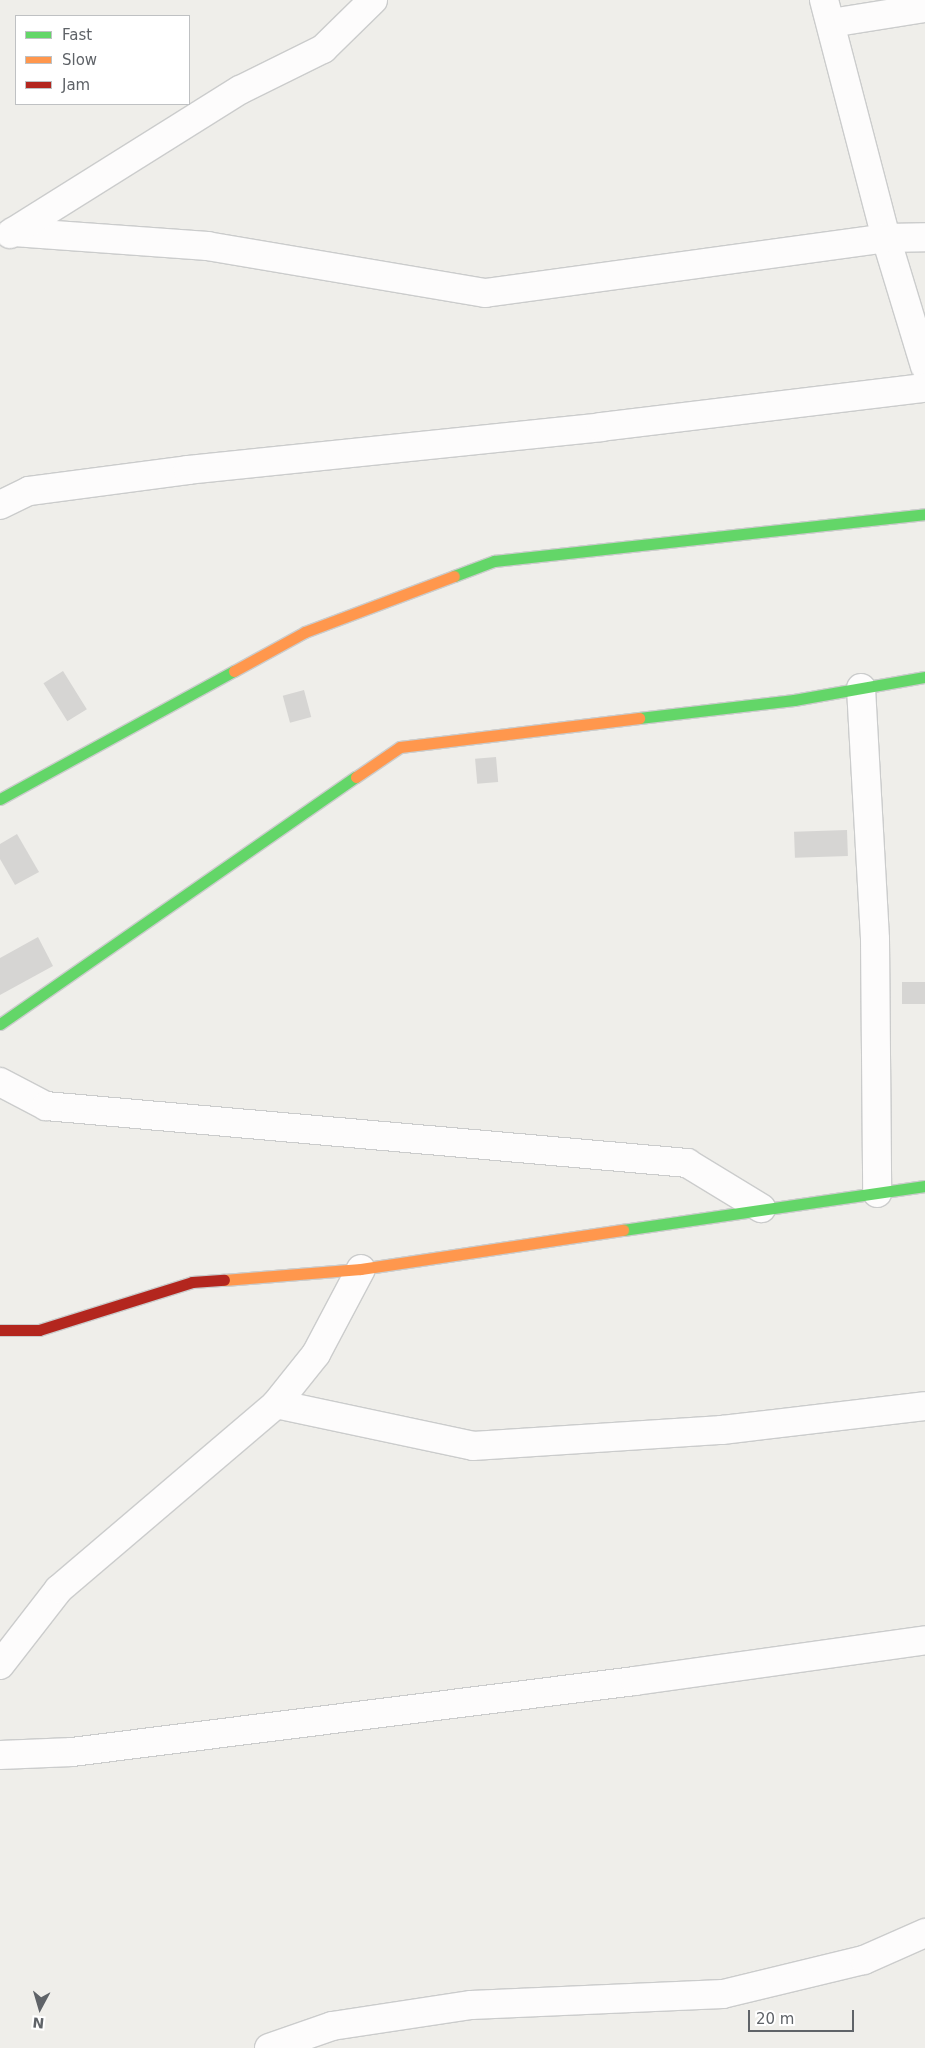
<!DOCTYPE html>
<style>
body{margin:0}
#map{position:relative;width:925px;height:2048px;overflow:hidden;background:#efeeea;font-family:"DejaVu Sans",sans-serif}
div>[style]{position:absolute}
.building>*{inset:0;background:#d6d5d3;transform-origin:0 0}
.roads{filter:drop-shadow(1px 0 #cbcccc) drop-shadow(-1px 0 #cbcccc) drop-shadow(0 1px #cbcccc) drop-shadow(0 -1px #cbcccc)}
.street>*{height:28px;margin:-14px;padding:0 14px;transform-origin:14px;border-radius:14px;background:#fdfcfc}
.fast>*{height:11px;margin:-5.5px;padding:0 5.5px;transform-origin:5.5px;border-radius:5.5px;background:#63d668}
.slow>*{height:11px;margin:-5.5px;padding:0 5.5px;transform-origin:5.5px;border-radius:5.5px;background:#ff974d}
.jam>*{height:11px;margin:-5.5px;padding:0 5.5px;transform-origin:5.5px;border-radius:5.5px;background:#b3261e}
span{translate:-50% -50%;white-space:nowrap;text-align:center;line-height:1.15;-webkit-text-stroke:4px #fff;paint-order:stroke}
.legend{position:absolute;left:15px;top:15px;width:175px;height:90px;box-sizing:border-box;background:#fff;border:1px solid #bfc1c3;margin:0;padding:6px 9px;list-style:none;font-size:15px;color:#5f6368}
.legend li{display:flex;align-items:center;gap:10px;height:25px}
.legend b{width:25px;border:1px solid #bfc1c3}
.north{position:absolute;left:15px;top:1983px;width:50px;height:50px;-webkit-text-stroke:4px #fff;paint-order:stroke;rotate:186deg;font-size:14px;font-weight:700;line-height:20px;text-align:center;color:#5f6368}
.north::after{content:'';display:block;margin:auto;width:18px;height:22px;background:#5f6368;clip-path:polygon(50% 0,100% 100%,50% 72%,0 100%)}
.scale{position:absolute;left:748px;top:2010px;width:106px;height:22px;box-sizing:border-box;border:2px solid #5f6368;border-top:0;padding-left:6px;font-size:15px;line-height:18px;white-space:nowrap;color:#5f6368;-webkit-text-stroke:4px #fff;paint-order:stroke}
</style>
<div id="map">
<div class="building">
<i style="left:63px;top:671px;width:45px;height:23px;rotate:58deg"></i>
<i style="left:304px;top:690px;width:28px;height:22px;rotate:75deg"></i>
<i style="left:496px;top:757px;width:25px;height:21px;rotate:85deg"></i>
<i style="left:847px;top:830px;width:26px;height:53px;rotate:88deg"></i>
<i style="clip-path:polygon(17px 834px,39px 872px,15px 885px,0 859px,0 844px)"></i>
<i style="clip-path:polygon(38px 937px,53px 966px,0 995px,0 958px)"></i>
<i style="left:902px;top:982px;width:23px;height:22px"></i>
</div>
<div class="roads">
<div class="street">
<i style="left:824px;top:0;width:246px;rotate:75.4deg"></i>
<i style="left:886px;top:238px;width:134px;rotate:73.1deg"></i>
<i style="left:831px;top:23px;width:95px;rotate:-9.1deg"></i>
<i style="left:13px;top:232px;width:195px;rotate:4.1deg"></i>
<i style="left:207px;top:246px;width:282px;rotate:9.6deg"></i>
<i style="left:485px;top:293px;width:405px;rotate:-7.8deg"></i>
<i style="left:886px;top:238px;width:39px;rotate:-1deg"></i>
<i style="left:10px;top:234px;width:271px;rotate:-32.1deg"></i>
<i style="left:240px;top:90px;width:93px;rotate:-26.3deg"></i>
<i style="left:323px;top:49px;width:70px;rotate:-44.4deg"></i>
<i style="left:0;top:505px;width:32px;rotate:-26deg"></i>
<i style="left:29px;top:491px;width:160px;rotate:-7.5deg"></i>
<i style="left:188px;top:470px;width:415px;rotate:-5.9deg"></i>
<i style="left:601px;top:427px;width:326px;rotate:-6.9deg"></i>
<i style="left:861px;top:688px;width:251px;rotate:86.8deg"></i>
<i style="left:875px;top:939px;width:254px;rotate:89.5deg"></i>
<i style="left:0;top:1082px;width:52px;rotate:27.6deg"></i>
<i style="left:46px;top:1106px;width:644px;rotate:5.08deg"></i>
<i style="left:687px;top:1163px;width:87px;rotate:31.3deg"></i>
<i style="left:276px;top:1404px;width:201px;rotate:12deg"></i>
<i style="left:473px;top:1446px;width:250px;rotate:-3.7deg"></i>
<i style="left:722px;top:1430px;width:204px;rotate:-6.7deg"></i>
<i style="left:0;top:1665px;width:96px;rotate:-52.2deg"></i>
<i style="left:59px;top:1589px;width:285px;rotate:-40.4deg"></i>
<i style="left:276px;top:1404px;width:64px;rotate:-51.3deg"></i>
<i style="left:316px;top:1354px;width:96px;rotate:-62.1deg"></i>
<i style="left:0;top:1755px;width:72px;rotate:-2.4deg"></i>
<i style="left:72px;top:1752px;width:567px;rotate:-7.19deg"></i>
<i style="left:635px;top:1681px;width:293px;rotate:-8deg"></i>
<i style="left:269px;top:2048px;width:67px;rotate:-19.2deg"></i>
<i style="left:332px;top:2026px;width:141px;rotate:-8.6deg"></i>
<i style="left:471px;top:2005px;width:252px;rotate:-2.5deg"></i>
<i style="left:723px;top:1994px;width:145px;rotate:-13.6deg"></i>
<i style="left:864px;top:1960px;width:67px;rotate:-23.9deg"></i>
</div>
<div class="fast">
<i style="left:454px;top:576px;width:43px;rotate:-20.6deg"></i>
<i style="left:494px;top:561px;width:434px;rotate:-6.2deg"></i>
<i style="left:639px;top:718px;width:156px;rotate:-6.6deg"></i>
<i style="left:794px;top:700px;width:133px;rotate:-10deg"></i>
<i style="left:0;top:799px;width:267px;rotate:-28.7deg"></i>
<i style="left:0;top:1024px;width:433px;rotate:-34.8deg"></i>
<i style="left:623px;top:1230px;width:305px;rotate:-8.3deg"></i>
</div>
<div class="slow">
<i style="left:234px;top:671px;width:81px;rotate:-28.8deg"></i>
<i style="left:305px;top:632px;width:159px;rotate:-20.6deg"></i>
<i style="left:356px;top:777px;width:53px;rotate:-34.3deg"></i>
<i style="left:400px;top:747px;width:241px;rotate:-6.9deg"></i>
<i style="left:224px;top:1280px;width:137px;rotate:-4.6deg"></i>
<i style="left:361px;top:1269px;width:265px;rotate:-8.5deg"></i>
</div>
<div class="jam">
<i style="left:0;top:1330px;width:39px"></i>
<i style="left:39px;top:1330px;width:160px;rotate:-17.4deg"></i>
<i style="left:192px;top:1282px;width:32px;rotate:-4deg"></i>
</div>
</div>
<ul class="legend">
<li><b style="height:6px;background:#63d668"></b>Fast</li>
<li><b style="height:6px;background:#ff974d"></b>Slow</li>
<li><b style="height:6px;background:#b3261e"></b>Jam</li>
</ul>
<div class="north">N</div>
<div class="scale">20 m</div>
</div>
